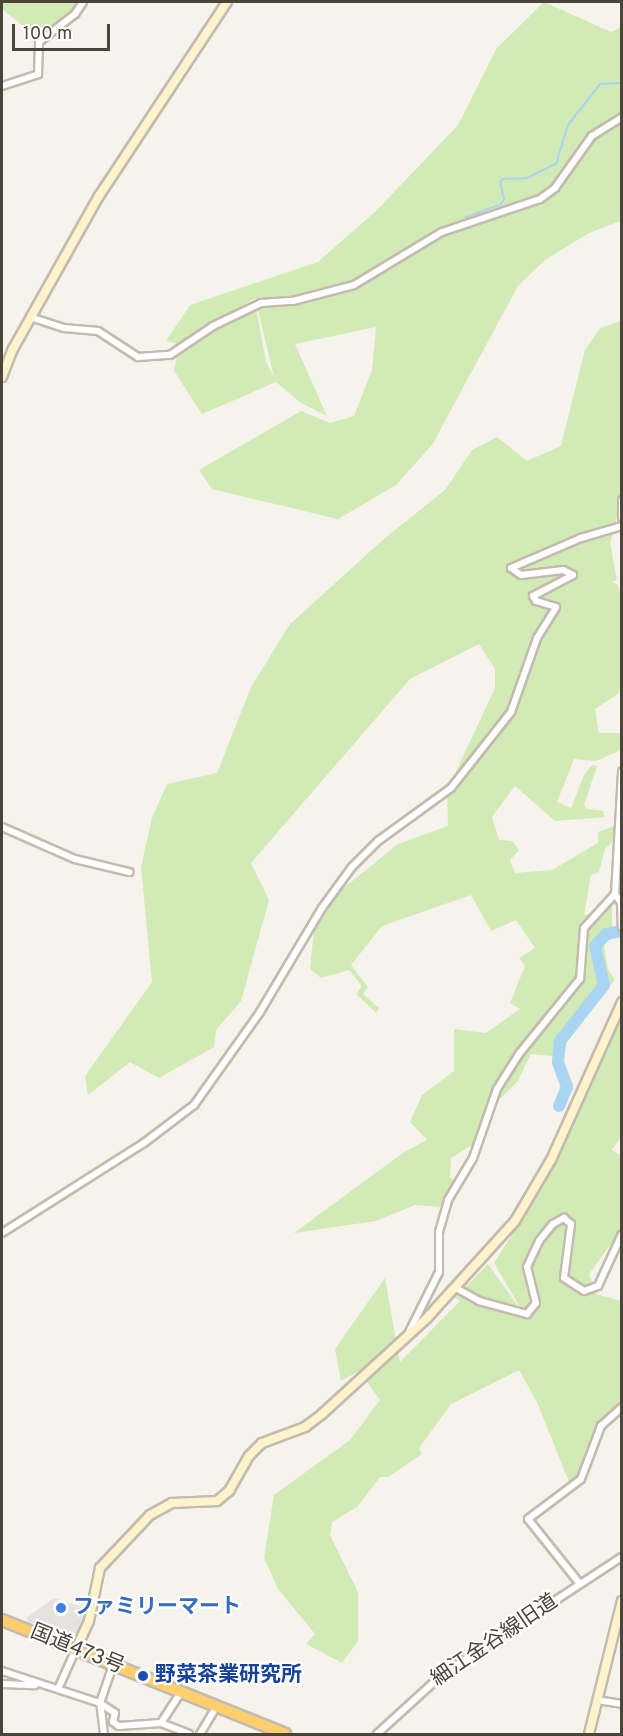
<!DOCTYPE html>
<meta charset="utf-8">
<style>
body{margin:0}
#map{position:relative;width:623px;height:1736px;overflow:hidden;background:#f6f3ec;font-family:Overpass,"Noto Sans JP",sans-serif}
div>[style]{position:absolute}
.green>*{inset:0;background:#d2eab5}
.parking>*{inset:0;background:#e5e3e0}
.stream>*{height:2px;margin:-1px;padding:0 1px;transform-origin:1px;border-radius:1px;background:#a9d4f2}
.river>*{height:12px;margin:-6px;padding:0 6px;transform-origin:6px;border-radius:6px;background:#a9d4f2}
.roads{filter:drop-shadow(2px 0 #c2bbae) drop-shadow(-2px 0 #c2bbae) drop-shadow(0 2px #c2bbae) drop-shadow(0 -2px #c2bbae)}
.street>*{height:6px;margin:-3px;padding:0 3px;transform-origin:3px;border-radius:3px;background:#fff}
.secondary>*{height:8px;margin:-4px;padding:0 4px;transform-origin:4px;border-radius:4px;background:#fff3cd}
.highway>*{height:10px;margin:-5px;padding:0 5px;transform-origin:5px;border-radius:5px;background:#ffcf6e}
.dots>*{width:16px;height:16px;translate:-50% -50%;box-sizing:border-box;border:3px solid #fff;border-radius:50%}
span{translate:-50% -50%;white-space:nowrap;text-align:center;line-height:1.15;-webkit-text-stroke:4.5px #fff;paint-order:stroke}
.shop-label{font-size:21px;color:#366cbe;font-weight:700}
.left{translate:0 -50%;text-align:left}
.street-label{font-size:21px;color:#4b4439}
.transit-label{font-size:21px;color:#164399;font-weight:700}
.frame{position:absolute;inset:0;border:3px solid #4b4439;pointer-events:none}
.scale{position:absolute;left:12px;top:24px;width:98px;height:27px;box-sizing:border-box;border:3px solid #4b4439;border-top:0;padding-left:8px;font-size:18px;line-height:21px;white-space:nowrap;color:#4b4439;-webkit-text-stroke:4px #fff;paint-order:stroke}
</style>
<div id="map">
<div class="green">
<i style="clip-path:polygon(2px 2px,78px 2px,59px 24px,33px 34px,2px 9px)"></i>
<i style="clip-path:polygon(544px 2px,611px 32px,621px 27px,621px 221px,589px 233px,545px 260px,518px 286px,432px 445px,396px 485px,338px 519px,212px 489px,199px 470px,301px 411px,330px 423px,354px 416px,372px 370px,376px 327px,295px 344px,327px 416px,301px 403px,276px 382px,202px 414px,174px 371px,177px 355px,256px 307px,266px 362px,274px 377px,255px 298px,179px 344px,166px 341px,190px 305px,318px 262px,377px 210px,458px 125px,496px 49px)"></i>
<i style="clip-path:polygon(621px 321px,621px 502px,610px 543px,617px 580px,612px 582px,618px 585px,621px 595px,621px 685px,619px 693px,595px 709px,599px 733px,621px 733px,621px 750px,596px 761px,574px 759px,557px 802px,571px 808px,584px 775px,592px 765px,597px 766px,584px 805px,587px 809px,603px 811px,605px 817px,555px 821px,515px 786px,492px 817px,499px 840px,512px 841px,519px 850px,510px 860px,515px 873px,552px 870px,598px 843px,598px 832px,614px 826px,617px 838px,605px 849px,599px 872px,591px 875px,584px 915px,604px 912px,612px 904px,612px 926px,604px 945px,608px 970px,615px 979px,567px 1042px,564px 1057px,531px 1054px,517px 1082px,499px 1100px,475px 1143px,451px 1158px,450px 1177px,456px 1182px,440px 1207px,415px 1205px,376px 1221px,294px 1233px,404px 1152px,427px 1140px,410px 1122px,422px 1095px,454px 1071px,454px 1029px,486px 1033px,520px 1009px,510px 1003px,525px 966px,519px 958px,535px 948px,516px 920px,491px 931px,471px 895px,382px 926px,351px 965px,368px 987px,363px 994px,379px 1008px,376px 1013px,356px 994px,362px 986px,349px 970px,321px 978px,310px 969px,314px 929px,329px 900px,398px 844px,448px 826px,447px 791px,495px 688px,495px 669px,479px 644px,410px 679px,251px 863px,269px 900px,241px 1001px,216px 1030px,214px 1047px,159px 1078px,130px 1062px,88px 1095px,85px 1076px,152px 982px,141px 867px,152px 818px,167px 784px,217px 773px,251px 687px,290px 624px,385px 538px,445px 490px,472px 450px,497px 437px,527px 461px,561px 446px,585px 350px,600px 328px)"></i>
<i style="clip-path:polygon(621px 1016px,621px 1137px,612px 1150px,621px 1156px,621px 1230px,589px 1274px,596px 1294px,621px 1301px,621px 1400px,602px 1422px,580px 1473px,569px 1482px,537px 1402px,519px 1370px,451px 1404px,419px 1448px,422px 1454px,388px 1477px,380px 1477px,357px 1507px,332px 1522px,330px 1535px,358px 1592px,358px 1641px,342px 1663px,306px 1644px,315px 1634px,278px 1589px,264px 1558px,274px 1495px,350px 1440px,380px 1400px,359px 1371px,341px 1381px,335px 1349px,385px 1278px,400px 1362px,460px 1301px,455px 1298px,488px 1264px,527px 1319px,494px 1263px,545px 1183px)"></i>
</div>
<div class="parking">
<i style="clip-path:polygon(54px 1598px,88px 1609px,80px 1633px,70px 1638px,29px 1624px,26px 1618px)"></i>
</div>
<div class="stream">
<i style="left:466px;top:217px;width:37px;rotate:-20deg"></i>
<i style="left:501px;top:204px;width:6px;rotate:-59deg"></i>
<i style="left:504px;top:199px;width:17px;rotate:-103deg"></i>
<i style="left:500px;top:182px;width:4px;rotate:-45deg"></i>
<i style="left:503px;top:179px;width:24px;rotate:-2deg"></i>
<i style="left:527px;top:178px;width:32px;rotate:-26deg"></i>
<i style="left:556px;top:164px;width:41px;rotate:-72.9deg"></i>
<i style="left:568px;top:125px;width:52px;rotate:-52deg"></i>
<i style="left:600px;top:84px;width:22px;rotate:-3deg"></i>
</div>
<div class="river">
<i style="left:559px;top:1106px;width:21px;rotate:-67deg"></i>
<i style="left:567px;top:1087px;width:27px;rotate:-110deg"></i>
<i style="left:558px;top:1062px;width:21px;rotate:-85deg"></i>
<i style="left:560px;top:1041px;width:71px;rotate:-51.8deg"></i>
<i style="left:604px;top:985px;width:40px;rotate:-103deg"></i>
<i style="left:595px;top:946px;width:16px;rotate:-47deg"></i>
<i style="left:606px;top:934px;width:16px;rotate:-11deg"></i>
</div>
<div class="roads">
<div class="street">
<i style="left:2px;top:86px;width:38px;rotate:-18deg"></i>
<i style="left:38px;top:74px;width:32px;rotate:-88deg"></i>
<i style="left:39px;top:42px;width:46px;rotate:-37.9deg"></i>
<i style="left:75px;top:14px;width:14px;rotate:-56deg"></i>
<i style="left:30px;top:317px;width:36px;rotate:18deg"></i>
<i style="left:64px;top:328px;width:34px;rotate:5deg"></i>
<i style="left:98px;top:331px;width:48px;rotate:33deg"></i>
<i style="left:138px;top:357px;width:32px;rotate:-4deg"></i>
<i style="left:170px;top:355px;width:52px;rotate:-34deg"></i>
<i style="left:213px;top:326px;width:53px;rotate:-25.6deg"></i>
<i style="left:261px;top:303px;width:32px;rotate:-4deg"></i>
<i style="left:293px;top:301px;width:63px;rotate:-14.7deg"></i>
<i style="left:354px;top:285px;width:103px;rotate:-31.1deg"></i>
<i style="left:442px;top:232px;width:103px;rotate:-18.6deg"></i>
<i style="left:540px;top:199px;width:19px;rotate:-36deg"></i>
<i style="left:555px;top:188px;width:64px;rotate:-54.6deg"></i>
<i style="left:592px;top:136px;width:36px;rotate:-32deg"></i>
<i style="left:622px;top:500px;width:18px;rotate:90deg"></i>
<i style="left:2px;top:827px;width:80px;rotate:23.7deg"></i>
<i style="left:75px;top:859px;width:56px;rotate:13.5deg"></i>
<i style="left:615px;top:894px;width:11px;rotate:56deg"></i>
<i style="left:621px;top:903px;width:24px;rotate:88deg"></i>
<i style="left:2px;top:1233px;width:168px;rotate:-32.4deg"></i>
<i style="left:144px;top:1143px;width:63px;rotate:-37.2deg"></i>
<i style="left:194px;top:1105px;width:114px;rotate:-54.6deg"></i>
<i style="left:260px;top:1012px;width:121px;rotate:-59.2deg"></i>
<i style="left:322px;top:908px;width:51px;rotate:-53.8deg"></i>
<i style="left:352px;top:867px;width:37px;rotate:-45deg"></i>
<i style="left:378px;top:841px;width:90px;rotate:-36deg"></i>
<i style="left:451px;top:788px;width:97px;rotate:-51.7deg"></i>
<i style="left:511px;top:712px;width:78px;rotate:-70.6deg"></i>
<i style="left:537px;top:638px;width:36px;rotate:-58deg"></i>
<i style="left:556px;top:607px;width:21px;rotate:-163deg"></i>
<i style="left:536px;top:601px;width:6px;rotate:-121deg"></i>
<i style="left:533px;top:596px;width:45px;rotate:-27.7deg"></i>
<i style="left:573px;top:575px;width:11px;rotate:-153deg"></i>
<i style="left:563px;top:570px;width:42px;rotate:173.2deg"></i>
<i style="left:521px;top:575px;width:12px;rotate:-145deg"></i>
<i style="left:511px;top:568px;width:76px;rotate:-23.2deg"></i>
<i style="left:581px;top:538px;width:43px;rotate:-16.3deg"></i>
<i style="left:456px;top:1288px;width:26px;rotate:29deg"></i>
<i style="left:479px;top:1301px;width:50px;rotate:15.2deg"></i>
<i style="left:527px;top:1314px;width:14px;rotate:-51deg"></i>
<i style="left:536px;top:1303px;width:37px;rotate:-104deg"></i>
<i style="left:527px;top:1267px;width:29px;rotate:-65deg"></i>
<i style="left:539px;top:1241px;width:22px;rotate:-51deg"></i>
<i style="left:553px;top:1224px;width:13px;rotate:-29deg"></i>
<i style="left:564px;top:1218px;width:9px;rotate:41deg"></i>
<i style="left:571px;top:1224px;width:54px;rotate:97.4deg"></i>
<i style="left:564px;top:1278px;width:24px;rotate:33deg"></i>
<i style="left:584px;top:1291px;width:15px;rotate:-20deg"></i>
<i style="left:598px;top:1286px;width:57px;rotate:-65.2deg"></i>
<i style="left:409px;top:1332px;width:67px;rotate:-63.4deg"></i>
<i style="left:439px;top:1272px;width:40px;rotate:-90deg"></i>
<i style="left:439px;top:1232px;width:33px;rotate:-74deg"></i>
<i style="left:448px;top:1200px;width:49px;rotate:-59.2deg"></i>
<i style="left:473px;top:1158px;width:73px;rotate:-70.8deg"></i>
<i style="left:497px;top:1089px;width:41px;rotate:-57.8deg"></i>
<i style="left:519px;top:1054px;width:97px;rotate:-50.9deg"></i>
<i style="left:580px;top:979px;width:51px;rotate:-85.5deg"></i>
<i style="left:584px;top:928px;width:46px;rotate:-47.6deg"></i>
<i style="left:615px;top:894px;width:123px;rotate:-86.7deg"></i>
<i style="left:580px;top:1584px;width:83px;rotate:-128.7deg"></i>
<i style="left:528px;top:1519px;width:66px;rotate:-37deg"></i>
<i style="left:581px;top:1479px;width:57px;rotate:-69.3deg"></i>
<i style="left:601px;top:1426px;width:28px;rotate:-42deg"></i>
<i style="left:2px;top:1671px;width:103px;rotate:18.1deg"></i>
<i style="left:100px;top:1703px;width:18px;rotate:34deg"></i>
<i style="left:115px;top:1713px;width:9px;rotate:103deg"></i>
<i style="left:113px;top:1722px;width:7px;rotate:34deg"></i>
<i style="left:119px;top:1726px;width:42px;rotate:-4.1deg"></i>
<i style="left:161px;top:1723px;width:30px;rotate:21deg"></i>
<i style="left:2px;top:1684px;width:33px;rotate:2deg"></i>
<i style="left:58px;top:1689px;width:44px;rotate:-65.8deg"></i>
<i style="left:597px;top:1700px;width:25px;rotate:9deg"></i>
<i style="left:161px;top:1723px;width:37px;rotate:-57deg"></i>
<i style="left:104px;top:1734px;width:31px;rotate:-97deg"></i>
<i style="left:100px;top:1703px;width:40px;rotate:-71.1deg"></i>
<i style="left:200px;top:1734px;width:31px;rotate:-59deg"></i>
<i style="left:377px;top:1734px;width:89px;rotate:-42.3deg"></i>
<i style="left:443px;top:1674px;width:214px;rotate:-33.2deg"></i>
</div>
<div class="secondary">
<i style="left:2px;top:377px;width:30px;rotate:-69deg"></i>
<i style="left:13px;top:349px;width:176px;rotate:-60.7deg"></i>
<i style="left:99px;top:196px;width:232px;rotate:-56.6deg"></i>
<i style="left:76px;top:1649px;width:31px;rotate:-65deg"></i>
<i style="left:89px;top:1621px;width:54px;rotate:-78.3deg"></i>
<i style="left:100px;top:1568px;width:73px;rotate:-46.7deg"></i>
<i style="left:150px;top:1515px;width:25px;rotate:-29deg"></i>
<i style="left:172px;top:1503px;width:45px;rotate:-2.5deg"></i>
<i style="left:217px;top:1501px;width:16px;rotate:-40deg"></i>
<i style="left:229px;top:1491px;width:40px;rotate:-60.3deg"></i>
<i style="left:249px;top:1456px;width:18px;rotate:-45deg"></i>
<i style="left:262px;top:1443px;width:46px;rotate:-20.4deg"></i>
<i style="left:305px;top:1427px;width:21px;rotate:-37deg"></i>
<i style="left:322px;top:1414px;width:142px;rotate:-42.4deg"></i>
<i style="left:427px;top:1318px;width:131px;rotate:-47.8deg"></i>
<i style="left:515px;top:1221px;width:71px;rotate:-59.5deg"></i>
<i style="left:551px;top:1160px;width:173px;rotate:-65.8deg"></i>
<i style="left:589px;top:1734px;width:137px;rotate:-76.1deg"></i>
</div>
<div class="highway">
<i style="left:2px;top:1620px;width:305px;rotate:21.9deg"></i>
</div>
</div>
<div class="dots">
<i style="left:61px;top:1608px;background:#3f7fe0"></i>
<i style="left:143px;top:1676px;background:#1a4fb4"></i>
</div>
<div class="shop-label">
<span class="left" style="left:73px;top:1608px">ファミリーマート</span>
</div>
<div class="street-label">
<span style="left:495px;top:1641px;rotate:-34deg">細江金谷線旧道</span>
<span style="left:77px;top:1650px;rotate:22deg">国道473号</span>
</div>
<div class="transit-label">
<span class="left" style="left:155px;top:1676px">野菜茶業研究所</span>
</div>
<div class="frame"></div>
<div class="scale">100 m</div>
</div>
